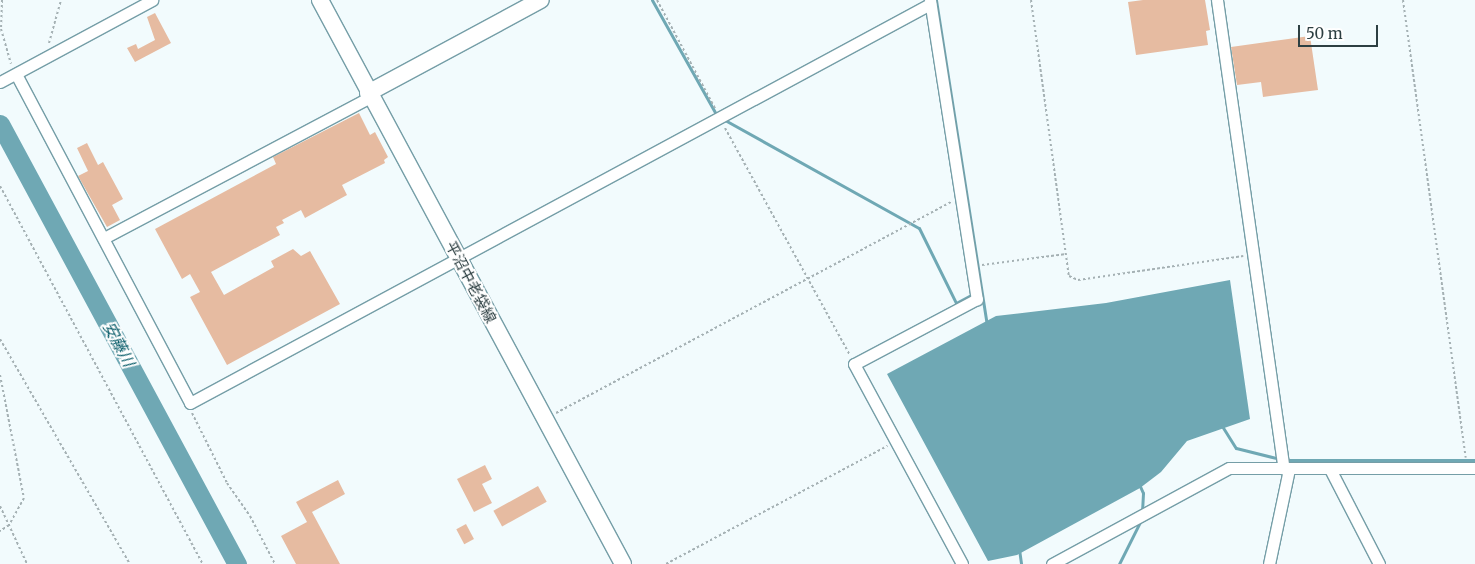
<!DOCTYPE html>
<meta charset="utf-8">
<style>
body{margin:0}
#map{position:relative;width:1475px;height:564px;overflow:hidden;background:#f2fbfd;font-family:Merriweather,"Noto Sans JP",serif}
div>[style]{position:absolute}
.water>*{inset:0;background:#6fa8b4}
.stream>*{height:3px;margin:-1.5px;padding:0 1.5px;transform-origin:1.5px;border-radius:1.5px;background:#6fa8b4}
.river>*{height:19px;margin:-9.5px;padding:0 9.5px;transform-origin:9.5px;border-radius:9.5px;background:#6fa8b4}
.building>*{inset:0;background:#e6bba1;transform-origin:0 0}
.path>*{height:2px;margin-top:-1px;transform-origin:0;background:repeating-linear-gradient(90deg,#a5b1b4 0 2.5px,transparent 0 5px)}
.roads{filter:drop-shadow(1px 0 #759ea7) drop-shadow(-1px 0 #759ea7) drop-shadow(0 1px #759ea7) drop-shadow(0 -1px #759ea7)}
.street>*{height:11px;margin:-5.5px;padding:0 5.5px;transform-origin:5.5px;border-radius:5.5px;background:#fff}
.secondary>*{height:16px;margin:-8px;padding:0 8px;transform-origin:8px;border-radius:8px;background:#fff}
span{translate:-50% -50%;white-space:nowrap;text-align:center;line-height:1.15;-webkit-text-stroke:4px #fff;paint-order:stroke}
.street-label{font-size:15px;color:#2d3f42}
.water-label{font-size:16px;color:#025865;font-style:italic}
.scale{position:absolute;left:1298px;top:25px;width:80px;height:22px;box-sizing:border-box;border:2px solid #2d3f42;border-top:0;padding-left:6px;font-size:15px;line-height:18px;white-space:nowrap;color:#2d3f42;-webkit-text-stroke:4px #fff;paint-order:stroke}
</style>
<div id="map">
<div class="water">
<i style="clip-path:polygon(1230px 280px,1250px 419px,1187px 441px,1161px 472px,1140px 488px,1017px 555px,988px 561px,887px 374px,996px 316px,1106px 303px)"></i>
</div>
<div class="stream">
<i style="left:652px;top:0;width:133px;rotate:60.7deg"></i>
<i style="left:936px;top:0;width:329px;rotate:81.1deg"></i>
<i style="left:723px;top:119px;width:224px;rotate:29.1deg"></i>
<i style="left:919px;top:228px;width:84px;rotate:63.7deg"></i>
<i style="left:956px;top:303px;width:19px;rotate:-28deg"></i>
<i style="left:1222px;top:426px;width:26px;rotate:58deg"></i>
<i style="left:1236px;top:448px;width:45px;rotate:14deg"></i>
<i style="left:1286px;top:460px;width:189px"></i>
<i style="left:1139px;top:484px;width:10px;rotate:66deg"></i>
<i style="left:1143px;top:493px;width:19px;rotate:93deg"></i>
<i style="left:1019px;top:549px;width:15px;rotate:82deg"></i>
<i style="left:1119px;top:564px;width:49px;rotate:-63.4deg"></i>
</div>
<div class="river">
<i style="left:0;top:124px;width:500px;rotate:61.7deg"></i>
</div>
<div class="building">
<i style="clip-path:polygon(1143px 0,1205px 0,1210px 30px,1206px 31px,1208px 45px,1136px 55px,1128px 2px)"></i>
<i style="clip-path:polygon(155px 13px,171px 43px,135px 62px,127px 48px,136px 44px,138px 49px,155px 40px,147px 17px)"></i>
<i style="clip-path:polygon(1310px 36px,1318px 90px,1263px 97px,1261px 82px,1237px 85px,1231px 47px)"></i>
<i style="clip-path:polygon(359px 113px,370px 135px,375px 132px,388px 157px,384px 160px,385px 163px,342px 185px,347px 195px,305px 218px,301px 210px,282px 220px,284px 223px,276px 227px,280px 235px,211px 272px,224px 295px,274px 267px,271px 261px,293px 249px,301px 256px,310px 251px,340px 304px,227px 365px,190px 297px,200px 292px,190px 274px,182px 279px,155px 229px,276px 164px,273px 157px)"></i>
<i style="clip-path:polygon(87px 143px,98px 165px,103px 162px,123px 199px,112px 205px,120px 220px,107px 227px,78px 176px,88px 171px,77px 148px)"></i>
<i style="clip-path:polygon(485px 465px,492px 479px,482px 484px,492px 503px,474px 512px,457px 479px)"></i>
<i style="clip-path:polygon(338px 480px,345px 494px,312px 512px,340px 564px,296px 564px,281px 536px,307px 522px,296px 502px)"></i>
<i style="left:538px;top:486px;width:18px;height:51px;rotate:61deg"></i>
<i style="left:466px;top:524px;width:17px;height:11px;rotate:62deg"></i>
</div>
<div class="path">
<i style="left:2px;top:0;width:29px;rotate:92deg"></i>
<i style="left:1px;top:29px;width:36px;rotate:74deg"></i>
<i style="left:657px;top:0;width:123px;rotate:61.8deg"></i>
<i style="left:1031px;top:0;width:279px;rotate:82.2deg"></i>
<i style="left:1069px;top:276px;width:10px;rotate:24deg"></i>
<i style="left:1078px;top:280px;width:167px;rotate:-8.3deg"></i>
<i style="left:1403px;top:0;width:462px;rotate:82.2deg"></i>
<i style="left:49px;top:43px;width:45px;rotate:-74.4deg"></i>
<i style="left:725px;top:128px;width:258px;rotate:61.2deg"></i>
<i style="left:0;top:186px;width:429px;rotate:61.8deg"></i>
<i style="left:982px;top:265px;width:85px;rotate:-7.5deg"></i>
<i style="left:0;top:339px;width:260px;rotate:60deg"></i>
<i style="left:0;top:375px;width:125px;rotate:79deg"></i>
<i style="left:24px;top:498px;width:31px;rotate:119deg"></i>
<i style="left:9px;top:525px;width:11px;rotate:146deg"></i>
<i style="left:192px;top:413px;width:78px;rotate:63.4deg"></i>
<i style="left:227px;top:483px;width:40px;rotate:55.1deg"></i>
<i style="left:250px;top:516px;width:54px;rotate:62.5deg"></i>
<i style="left:556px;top:413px;width:448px;rotate:-28.1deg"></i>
<i style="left:0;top:506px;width:64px;rotate:65deg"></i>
<i style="left:666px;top:564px;width:251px;rotate:-28.1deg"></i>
</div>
<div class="roads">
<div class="street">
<i style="left:930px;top:0;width:303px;rotate:81.1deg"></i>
<i style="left:977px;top:299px;width:139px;rotate:152.1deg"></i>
<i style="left:854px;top:364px;width:227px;rotate:61.6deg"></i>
<i style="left:1217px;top:0;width:473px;rotate:81.9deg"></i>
<i style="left:16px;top:74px;width:372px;rotate:62.1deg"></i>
<i style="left:190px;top:403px;width:841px;rotate:-28.33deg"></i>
<i style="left:0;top:82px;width:173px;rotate:-28.3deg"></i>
<i style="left:104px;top:238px;width:301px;rotate:-27.9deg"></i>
<i style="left:1330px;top:469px;width:107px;rotate:62.7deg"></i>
<i style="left:1052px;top:564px;width:201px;rotate:-28.5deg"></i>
<i style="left:1229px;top:468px;width:246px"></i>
<i style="left:1269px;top:564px;width:97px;rotate:-78.1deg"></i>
</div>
<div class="secondary">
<i style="left:320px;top:0;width:640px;rotate:61.75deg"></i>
<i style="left:368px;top:93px;width:196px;rotate:-28.3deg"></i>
</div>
</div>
<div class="street-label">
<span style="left:471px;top:282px;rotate:62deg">平沼中老袋線</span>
</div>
<div class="water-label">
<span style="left:119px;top:344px;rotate:62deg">安藤川</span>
</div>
<div class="scale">50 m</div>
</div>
